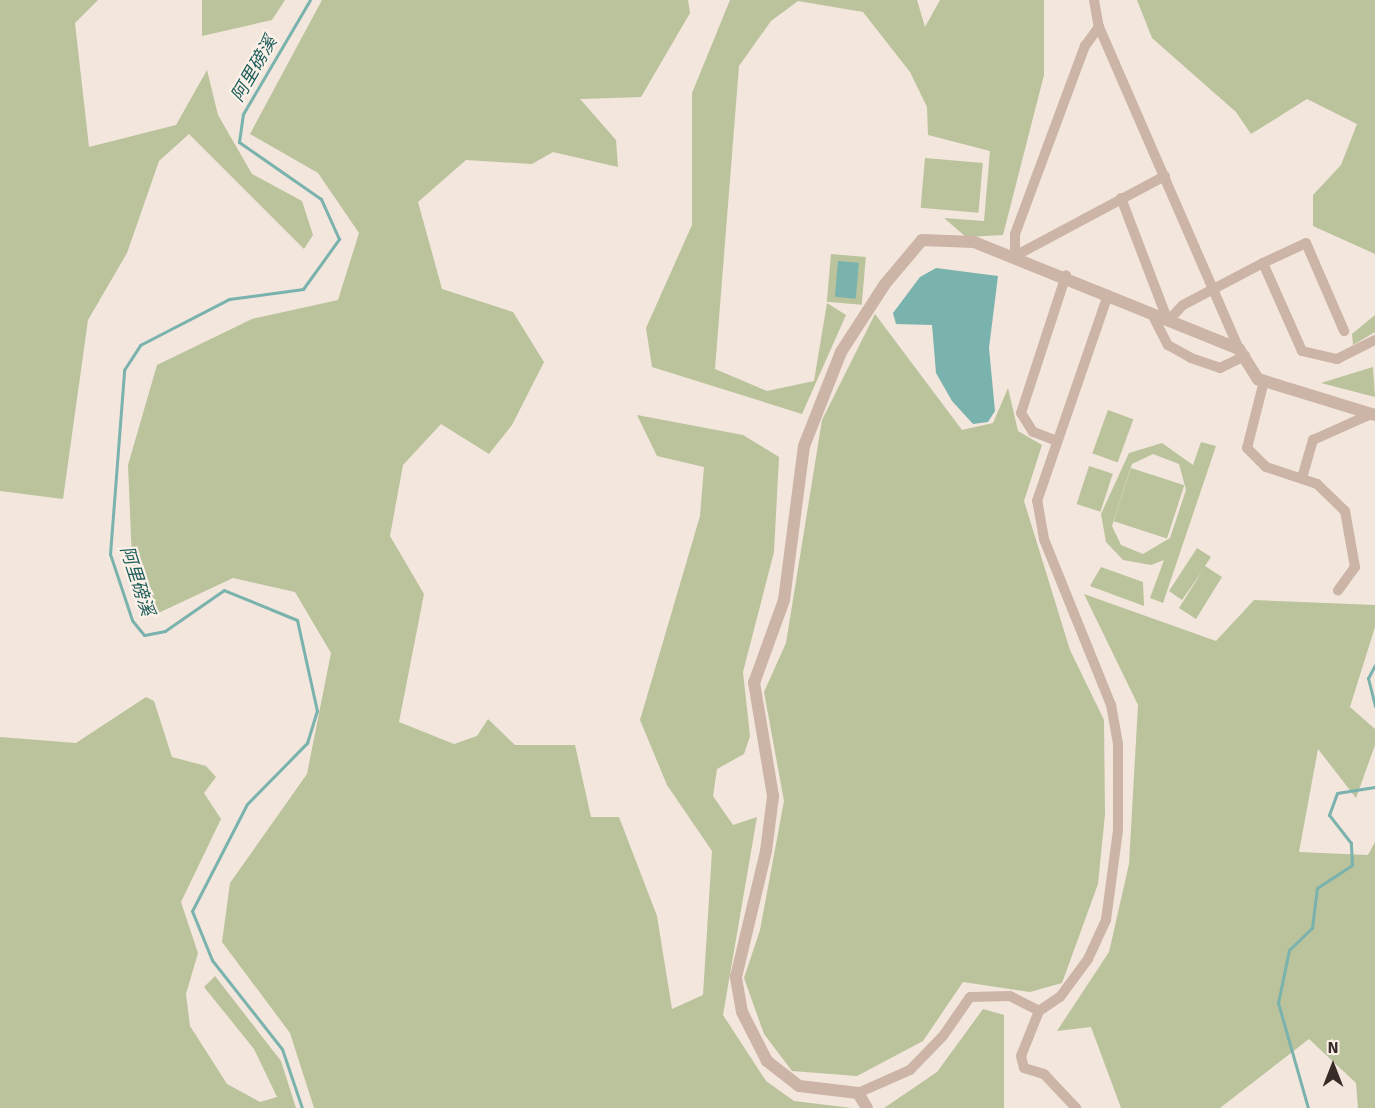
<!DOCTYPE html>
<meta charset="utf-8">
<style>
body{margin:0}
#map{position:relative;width:1375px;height:1108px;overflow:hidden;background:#f3e6dc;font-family:Signika,"Noto Sans TC",sans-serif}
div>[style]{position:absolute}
.green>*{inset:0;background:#bac39b;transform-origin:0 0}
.water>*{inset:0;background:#7ab2ae;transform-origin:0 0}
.stream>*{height:3px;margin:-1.5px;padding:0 1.5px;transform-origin:1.5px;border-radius:1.5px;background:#7ab2ae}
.minor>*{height:10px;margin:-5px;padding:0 5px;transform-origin:5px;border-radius:5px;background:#ccb4a7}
.tertiary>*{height:12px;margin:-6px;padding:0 6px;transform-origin:6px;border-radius:6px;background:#ccb4a7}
span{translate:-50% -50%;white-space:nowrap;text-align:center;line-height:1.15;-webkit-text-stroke:4.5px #fbf1e9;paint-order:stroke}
.water-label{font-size:18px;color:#1c5c59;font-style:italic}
.north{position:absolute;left:1303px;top:1036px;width:60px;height:60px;-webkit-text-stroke:4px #fbf1e9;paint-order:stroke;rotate:0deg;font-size:16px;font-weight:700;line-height:24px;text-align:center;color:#382c28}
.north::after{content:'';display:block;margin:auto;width:21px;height:27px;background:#382c28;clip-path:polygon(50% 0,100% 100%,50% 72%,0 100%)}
</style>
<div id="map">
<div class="green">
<i style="clip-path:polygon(0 0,98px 0,75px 23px,89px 147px,176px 125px,207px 70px,218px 115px,252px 174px,302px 201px,313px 235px,304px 249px,189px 134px,159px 161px,127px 253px,88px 320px,63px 499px,0 491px)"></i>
<i style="clip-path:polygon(202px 0,285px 0,272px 20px,202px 36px)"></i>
<i style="clip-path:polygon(322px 0,688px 0,690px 13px,641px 97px,580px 99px,616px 140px,618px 167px,553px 152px,532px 164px,466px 160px,418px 202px,442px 289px,513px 312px,544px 362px,512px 425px,489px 454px,441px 424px,403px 465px,390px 536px,424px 594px,399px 722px,454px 744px,477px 736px,488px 719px,515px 745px,575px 745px,591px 817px,619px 817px,657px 916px,672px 1009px,703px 995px,712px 851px,667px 785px,640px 720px,700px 516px,704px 467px,657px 456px,637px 415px,743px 435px,779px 457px,774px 552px,743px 672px,750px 736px,744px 754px,717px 769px,713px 796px,733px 825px,757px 817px,723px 1015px,766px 1081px,794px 1101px,852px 1108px,314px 1108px,290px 1033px,222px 942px,230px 883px,307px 774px,331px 653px,295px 592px,233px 578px,152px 616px,133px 585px,128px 465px,157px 365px,252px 319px,338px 300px,359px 233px,318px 173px,250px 134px)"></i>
<i style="clip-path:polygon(730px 0,917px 0,925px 27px,940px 0,1044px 0,1044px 75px,1003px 235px,966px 237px,944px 218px,984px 221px,990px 151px,928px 135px,927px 107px,910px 72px,863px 12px,798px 1px,771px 21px,739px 66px,715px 369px,767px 391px,814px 381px,827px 303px,846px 315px,802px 414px,652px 367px,646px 328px,692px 225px,692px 93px)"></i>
<i style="clip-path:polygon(1137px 0,1375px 0,1375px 254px,1313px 226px,1313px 195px,1341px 165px,1357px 124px,1307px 99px,1251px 134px,1236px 112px,1152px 38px)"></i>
<i style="left:925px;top:158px;width:58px;height:50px;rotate:5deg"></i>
<i style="left:831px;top:254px;width:35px;height:48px;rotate:5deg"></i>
<i style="clip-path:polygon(875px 314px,962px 430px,993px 423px,1008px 388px,1018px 431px,1042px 445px,1024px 501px,1070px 650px,1104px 720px,1105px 814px,1098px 884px,1062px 983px,1030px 992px,963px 982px,923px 1041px,857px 1076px,792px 1071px,764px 1034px,744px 978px,760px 930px,784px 801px,764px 692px,786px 643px,822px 420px)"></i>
<i style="clip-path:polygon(1375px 315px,1375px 332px,1353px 345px,1352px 334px)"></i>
<i style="clip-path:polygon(1373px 367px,1375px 397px,1321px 383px)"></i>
<i style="left:1108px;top:410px;width:27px;height:46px;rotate:20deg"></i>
<i style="clip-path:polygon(evenodd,1201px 442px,1216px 446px,1163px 603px,1150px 598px,1164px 560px,1151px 565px,1123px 560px,1106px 542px,1101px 514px,1129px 453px,1162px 443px,1193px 465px,1201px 442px,1153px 454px,1179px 464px,1186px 490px,1170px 538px,1143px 554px,1121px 545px,1112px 526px,1132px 464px,1153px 454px)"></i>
<i style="left:1089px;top:466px;width:25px;height:40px;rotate:18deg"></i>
<i style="left:1131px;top:468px;width:56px;height:56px;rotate:18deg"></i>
<i style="clip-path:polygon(1197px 548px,1211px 557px,1205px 566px,1222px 577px,1196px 619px,1179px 608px,1203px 570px,1182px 600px,1169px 591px)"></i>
<i style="clip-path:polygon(1101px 567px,1143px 582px,1144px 606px,1090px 586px)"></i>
<i style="clip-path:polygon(1084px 594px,1216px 641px,1254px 600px,1375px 605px,1375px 627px,1350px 707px,1375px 729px,1375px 745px,1356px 798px,1318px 749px,1299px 852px,1368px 855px,1375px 842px,1375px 1108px,1358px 1108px,1356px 1083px,1309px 1039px,1220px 1108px,1121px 1108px,1091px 1027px,1057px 1031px,1109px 952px,1129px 864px,1138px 705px)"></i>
<i style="clip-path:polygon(146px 697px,154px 701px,172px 757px,206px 766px,216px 777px,204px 793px,221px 819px,181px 902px,198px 953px,186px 994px,190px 1026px,227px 1084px,260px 1102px,277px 1097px,254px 1049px,204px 987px,215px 976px,281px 1061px,296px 1108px,0 1108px,0 737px,76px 743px)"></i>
<i style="clip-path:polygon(983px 1009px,1004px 1015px,1004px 1108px,884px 1108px,937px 1072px)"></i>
</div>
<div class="water">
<i style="left:838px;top:261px;width:21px;height:36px;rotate:5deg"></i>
<i style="clip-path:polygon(936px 268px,998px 276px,989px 348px,995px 411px,988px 422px,973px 424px,952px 401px,936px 373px,932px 325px,896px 324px,893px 313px,920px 277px)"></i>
</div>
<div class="stream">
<i style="left:1375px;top:665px;width:15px;rotate:118deg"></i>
<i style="left:1368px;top:678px;width:29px;rotate:76deg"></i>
<i style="left:302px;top:1108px;width:62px;rotate:-108.7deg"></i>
<i style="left:282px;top:1049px;width:113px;rotate:-128.2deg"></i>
<i style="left:212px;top:960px;width:53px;rotate:-112.2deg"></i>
<i style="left:192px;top:911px;width:120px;rotate:-62.8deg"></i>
<i style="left:247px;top:804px;width:86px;rotate:-45.5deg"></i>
<i style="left:307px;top:743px;width:34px;rotate:-73deg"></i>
<i style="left:317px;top:711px;width:93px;rotate:-102.4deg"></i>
<i style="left:297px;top:620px;width:79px;rotate:-157.7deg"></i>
<i style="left:224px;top:590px;width:72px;rotate:145.2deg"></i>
<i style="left:165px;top:631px;width:21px;rotate:169deg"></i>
<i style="left:144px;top:635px;width:19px;rotate:-129deg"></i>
<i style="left:132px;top:620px;width:70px;rotate:-108.4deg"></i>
<i style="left:110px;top:554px;width:185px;rotate:-85.6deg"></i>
<i style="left:124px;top:370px;width:30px;rotate:-57deg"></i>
<i style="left:140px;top:345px;width:100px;rotate:-27.3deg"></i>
<i style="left:229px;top:299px;width:75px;rotate:-7.7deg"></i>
<i style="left:303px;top:289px;width:62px;rotate:-54.2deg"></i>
<i style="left:339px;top:239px;width:44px;rotate:-114.2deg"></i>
<i style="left:321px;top:199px;width:100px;rotate:-145.2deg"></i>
<i style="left:239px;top:142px;width:28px;rotate:-82deg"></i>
<i style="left:243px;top:114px;width:132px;rotate:-59.6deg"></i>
<i style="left:1308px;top:1108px;width:109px;rotate:-105.9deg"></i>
<i style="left:1278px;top:1003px;width:54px;rotate:-78.3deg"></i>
<i style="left:1289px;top:950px;width:32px;rotate:-44deg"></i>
<i style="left:1312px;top:928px;width:40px;rotate:-82.9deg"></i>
<i style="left:1317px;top:888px;width:42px;rotate:-33.3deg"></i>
<i style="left:1352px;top:865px;width:22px;rotate:-93deg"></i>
<i style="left:1351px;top:843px;width:36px;rotate:-128deg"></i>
<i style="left:1329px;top:815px;width:23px;rotate:-70deg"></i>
<i style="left:1337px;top:793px;width:38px;rotate:-9deg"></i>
</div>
<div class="minor">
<i style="left:1094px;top:0;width:27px;rotate:80deg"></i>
<i style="left:1099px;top:27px;width:351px;rotate:66.5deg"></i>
<i style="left:1121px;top:198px;width:132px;rotate:69.1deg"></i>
<i style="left:1015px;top:256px;width:22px;rotate:-90deg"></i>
<i style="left:1015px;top:234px;width:201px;rotate:-69.6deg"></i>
<i style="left:1085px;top:46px;width:24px;rotate:-54deg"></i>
<i style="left:1015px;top:256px;width:170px;rotate:-28.1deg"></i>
<i style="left:1263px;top:263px;width:47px;rotate:-24.9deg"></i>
<i style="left:1306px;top:243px;width:96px;rotate:66.6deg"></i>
<i style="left:1152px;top:314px;width:35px;rotate:63deg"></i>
<i style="left:1168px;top:345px;width:26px;rotate:29deg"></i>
<i style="left:1191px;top:358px;width:31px;rotate:19deg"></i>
<i style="left:1220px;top:368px;width:28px;rotate:-26deg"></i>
<i style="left:1168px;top:321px;width:22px;rotate:-47deg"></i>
<i style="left:1183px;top:305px;width:90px;rotate:-27.7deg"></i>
<i style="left:1263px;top:263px;width:96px;rotate:66.1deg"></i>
<i style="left:1302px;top:351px;width:36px;rotate:13deg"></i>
<i style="left:1337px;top:359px;width:42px;rotate:-26.6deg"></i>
<i style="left:1264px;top:381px;width:69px;rotate:104.2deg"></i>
<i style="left:1247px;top:448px;width:27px;rotate:45deg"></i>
<i style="left:1266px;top:467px;width:54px;rotate:18.4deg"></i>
<i style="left:1317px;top:484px;width:39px;rotate:44deg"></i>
<i style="left:1345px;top:511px;width:57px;rotate:79.9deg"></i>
<i style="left:1355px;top:567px;width:29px;rotate:126deg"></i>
<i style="left:1057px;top:441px;width:26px;rotate:-159deg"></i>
<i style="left:1033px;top:432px;width:22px;rotate:-122deg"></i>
<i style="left:1021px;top:413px;width:145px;rotate:-71.9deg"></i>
<i style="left:1302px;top:478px;width:40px;rotate:-74deg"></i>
<i style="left:1313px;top:440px;width:64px;rotate:-24.1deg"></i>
<i style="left:1039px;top:1011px;width:48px;rotate:111.8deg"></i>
<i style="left:1021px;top:1056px;width:12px;rotate:76deg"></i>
<i style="left:1024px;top:1068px;width:21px;rotate:17deg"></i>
<i style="left:1044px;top:1074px;width:47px;rotate:46.7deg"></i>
<i style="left:858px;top:1093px;width:57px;rotate:-23.9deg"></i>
<i style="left:910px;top:1070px;width:47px;rotate:-45.9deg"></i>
<i style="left:943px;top:1036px;width:47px;rotate:-55.3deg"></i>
<i style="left:970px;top:997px;width:40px;rotate:-1.4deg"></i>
<i style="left:1010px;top:996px;width:33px;rotate:27deg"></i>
<i style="left:1039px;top:1011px;width:25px;rotate:-34deg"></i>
<i style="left:1060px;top:997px;width:47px;rotate:-53.6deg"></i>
<i style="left:1088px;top:959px;width:43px;rotate:-65.2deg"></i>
<i style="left:1106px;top:920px;width:91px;rotate:-82.4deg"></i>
<i style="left:1118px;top:830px;width:86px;rotate:-90deg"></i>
<i style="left:1118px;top:744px;width:40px;rotate:-100deg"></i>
<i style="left:1111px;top:705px;width:179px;rotate:-112deg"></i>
<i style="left:1044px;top:539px;width:39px;rotate:-100deg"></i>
<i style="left:1037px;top:501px;width:218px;rotate:-71deg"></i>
</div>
<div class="tertiary">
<i style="left:867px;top:1108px;width:17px;rotate:-121deg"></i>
<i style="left:858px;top:1093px;width:59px;rotate:-173.2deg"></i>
<i style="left:799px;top:1086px;width:41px;rotate:-142deg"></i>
<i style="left:767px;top:1061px;width:55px;rotate:-117deg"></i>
<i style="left:742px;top:1012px;width:36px;rotate:-100deg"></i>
<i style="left:736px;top:977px;width:130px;rotate:-76.6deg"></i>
<i style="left:766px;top:851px;width:55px;rotate:-82.7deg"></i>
<i style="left:773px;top:796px;width:115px;rotate:-99.5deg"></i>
<i style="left:754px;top:683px;width:88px;rotate:-70.1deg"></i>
<i style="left:784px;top:600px;width:155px;rotate:-82.6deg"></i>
<i style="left:804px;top:446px;width:101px;rotate:-68.5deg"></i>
<i style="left:841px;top:352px;width:81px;rotate:-57.1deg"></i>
<i style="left:885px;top:284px;width:57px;rotate:-49.9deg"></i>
<i style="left:922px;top:240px;width:52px;rotate:2.2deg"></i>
<i style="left:974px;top:242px;width:286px;rotate:22deg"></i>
<i style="left:1239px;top:349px;width:36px;rotate:58deg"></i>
<i style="left:1258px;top:379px;width:122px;rotate:17.1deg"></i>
</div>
<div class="water-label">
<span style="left:254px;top:69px;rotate:-60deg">阿里磅溪</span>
<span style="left:137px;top:581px;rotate:72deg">阿里磅溪</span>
</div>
<div class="north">N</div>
</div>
